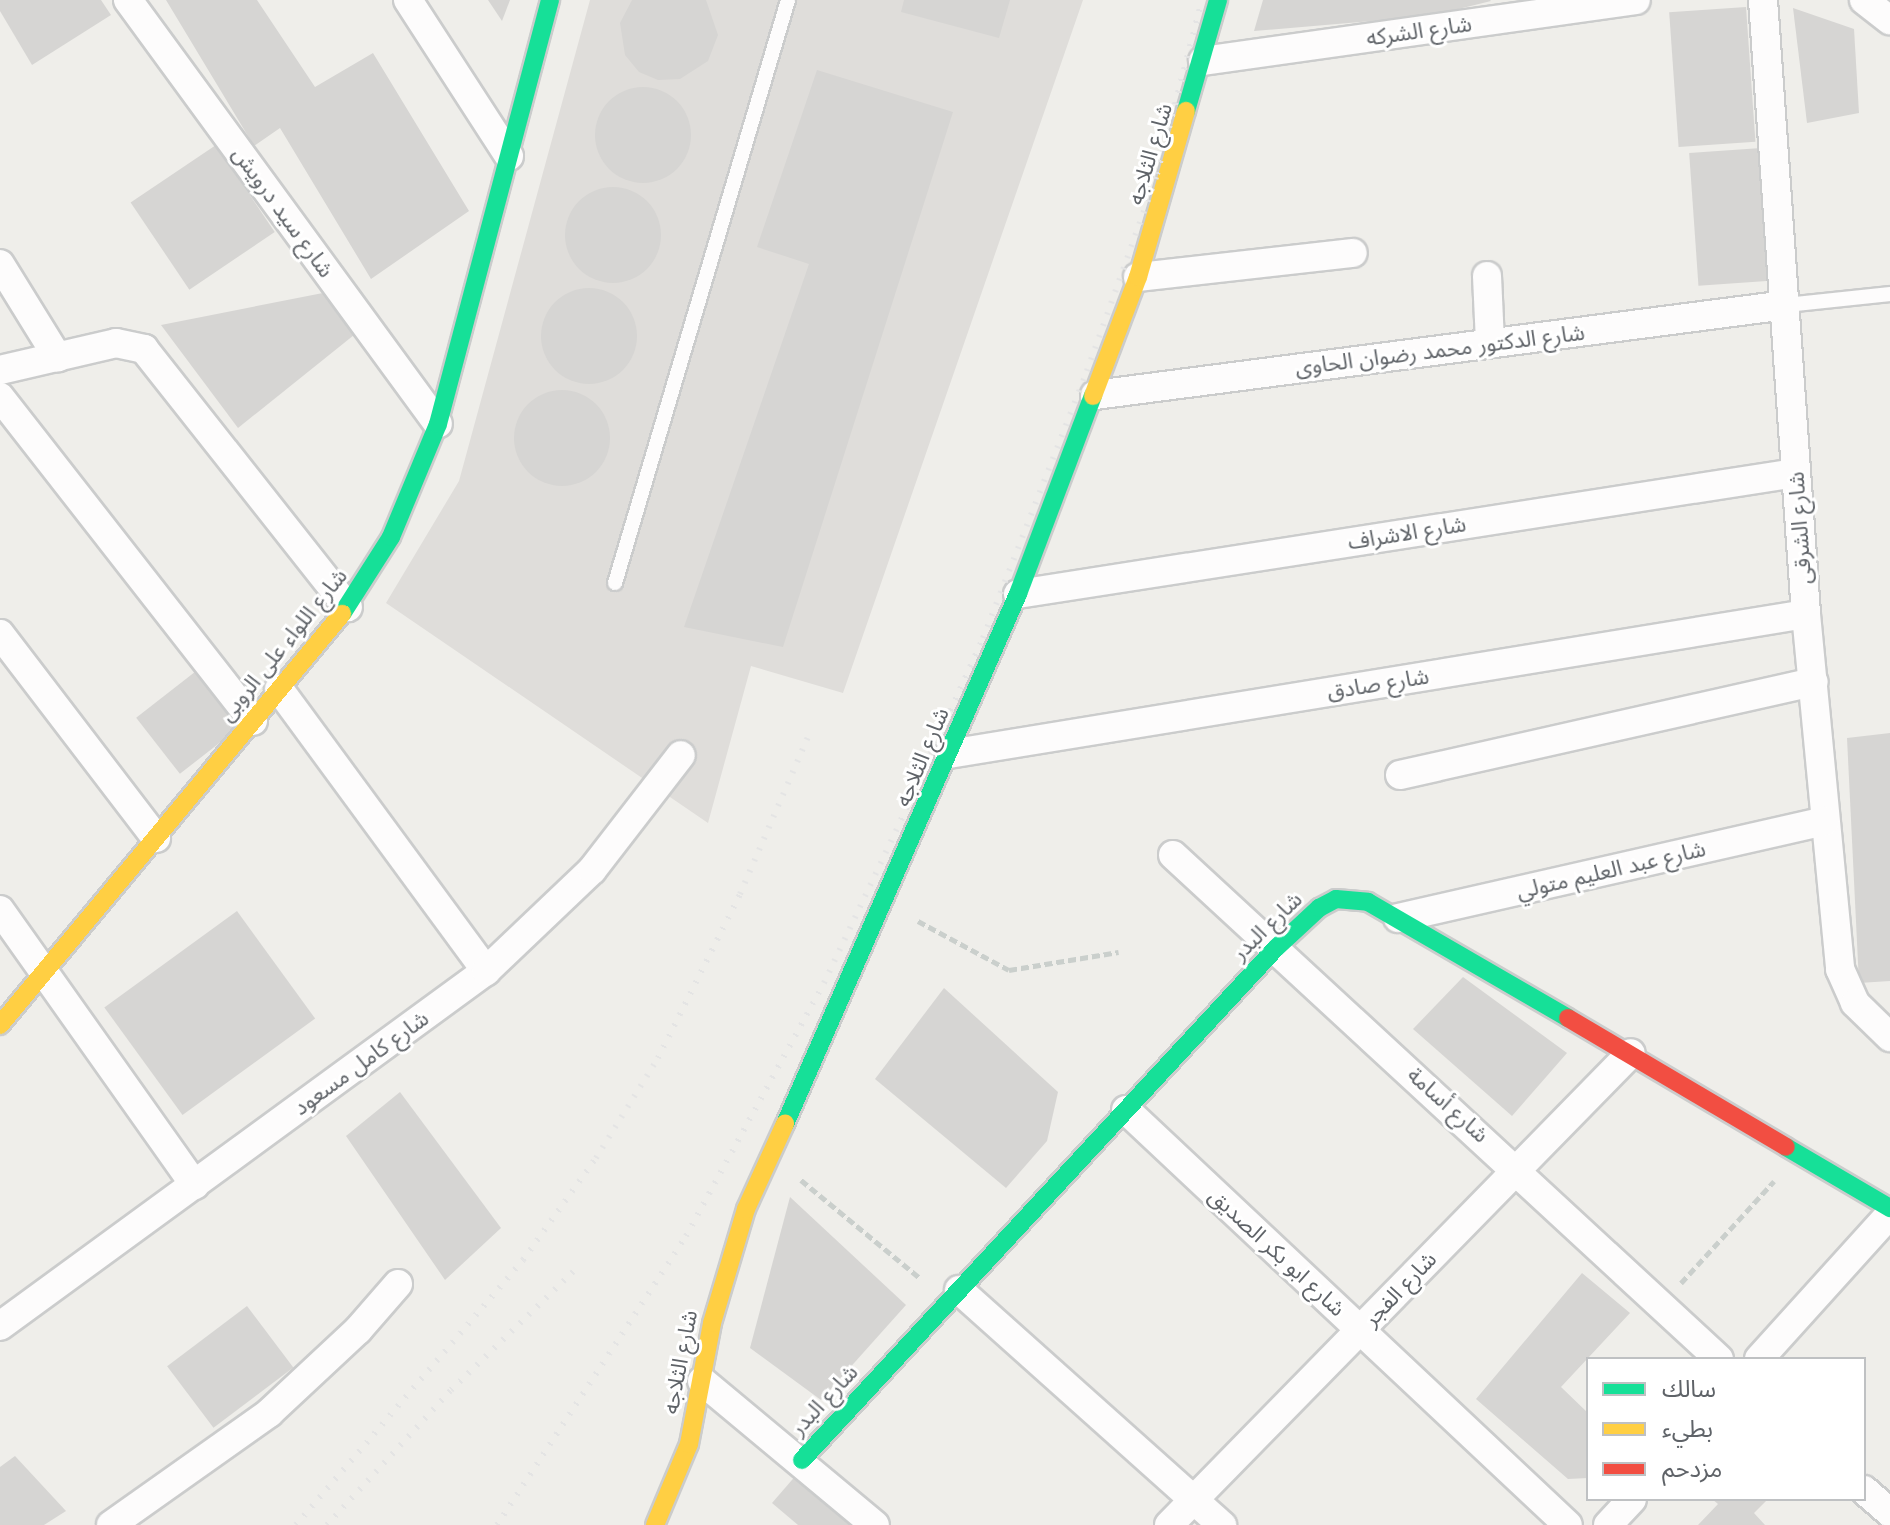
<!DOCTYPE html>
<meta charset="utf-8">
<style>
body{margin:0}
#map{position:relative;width:1890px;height:1525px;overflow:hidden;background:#efeeea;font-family:Arial,"Noto Sans Arabic",sans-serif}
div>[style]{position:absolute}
.industrial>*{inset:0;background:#dfddda}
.building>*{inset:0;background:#d6d5d3;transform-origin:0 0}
.round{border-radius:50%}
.path>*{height:5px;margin-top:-2.5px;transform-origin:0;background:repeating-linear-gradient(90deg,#cacfcc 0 8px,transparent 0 12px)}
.roads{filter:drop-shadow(2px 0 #cbcccc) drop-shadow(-2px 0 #cbcccc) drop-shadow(0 2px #cbcccc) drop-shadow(0 -2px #cbcccc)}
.lane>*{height:14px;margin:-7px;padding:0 7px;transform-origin:7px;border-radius:7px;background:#fdfcfc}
.street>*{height:28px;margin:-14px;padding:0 14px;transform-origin:14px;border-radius:14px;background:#fdfcfc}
.fast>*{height:18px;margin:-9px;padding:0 9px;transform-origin:9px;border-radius:9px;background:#16e098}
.slow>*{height:18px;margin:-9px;padding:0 9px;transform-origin:9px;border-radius:9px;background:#ffcf43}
.jam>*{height:18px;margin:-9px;padding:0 9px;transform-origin:9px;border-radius:9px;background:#f24e42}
.rail>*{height:6px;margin-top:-3px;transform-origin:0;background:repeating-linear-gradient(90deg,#e4e4e4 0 2px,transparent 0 12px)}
span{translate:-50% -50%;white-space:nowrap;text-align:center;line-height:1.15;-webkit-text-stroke:6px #fff;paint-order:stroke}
.street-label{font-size:22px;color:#5f6368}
.legend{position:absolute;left:1586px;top:1357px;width:280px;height:144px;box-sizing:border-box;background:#fff;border:2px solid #bfc1c3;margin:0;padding:10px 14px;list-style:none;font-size:24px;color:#5f6368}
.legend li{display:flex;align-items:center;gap:16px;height:40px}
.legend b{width:40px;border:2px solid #bfc1c3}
</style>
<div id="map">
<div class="industrial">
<i style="clip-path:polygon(590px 0,1083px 0,843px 693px,751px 666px,708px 823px,386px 603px,459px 481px)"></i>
</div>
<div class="building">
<i style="clip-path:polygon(0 0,101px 0,111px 15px,32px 65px,0 11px)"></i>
<i style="clip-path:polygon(166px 0,257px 0,315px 87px,373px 53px,469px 211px,371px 279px,280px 128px,254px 146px)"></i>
<i style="clip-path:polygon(488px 0,510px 0,502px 21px)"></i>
<i style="clip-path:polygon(632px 0,706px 0,718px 35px,708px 61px,680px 79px,658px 80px,639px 72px,625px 55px,620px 23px)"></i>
<i style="clip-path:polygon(904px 0,1010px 0,999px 38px,901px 12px)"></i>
<i style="clip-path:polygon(1263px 0,1490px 0,1491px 1px,1430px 16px,1254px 31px)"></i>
<i style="left:1746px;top:7px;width:135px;height:77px;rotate:86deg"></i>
<i style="clip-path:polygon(1793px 8px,1854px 29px,1859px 113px,1807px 123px)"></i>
<i style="clip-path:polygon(817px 70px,953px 112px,783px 647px,684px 627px,809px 264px,757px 247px)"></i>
<i class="round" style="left:595px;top:87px;width:96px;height:96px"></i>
<i style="left:216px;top:145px;width:105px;height:103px;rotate:56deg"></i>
<i style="left:1761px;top:148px;width:133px;height:72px;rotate:86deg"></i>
<i class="round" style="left:565px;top:187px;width:96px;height:96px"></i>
<i class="round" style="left:541px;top:288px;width:96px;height:96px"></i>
<i style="clip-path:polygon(328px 292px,354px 335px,238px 428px,161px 325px)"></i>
<i class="round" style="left:514px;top:390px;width:96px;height:96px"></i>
<i style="left:200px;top:668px;width:71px;height:81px;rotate:52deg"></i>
<i style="clip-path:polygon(1890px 733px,1890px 981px,1859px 983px,1847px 738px)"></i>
<i style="left:237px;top:911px;width:133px;height:164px;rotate:54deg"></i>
<i style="clip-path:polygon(1463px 977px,1567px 1053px,1512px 1116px,1413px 1029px)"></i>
<i style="clip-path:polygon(944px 988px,1058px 1092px,1047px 1141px,1006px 1188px,875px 1079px)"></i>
<i style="clip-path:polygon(400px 1092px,501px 1228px,445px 1280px,346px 1136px)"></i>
<i style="clip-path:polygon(790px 1197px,906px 1305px,821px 1400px,750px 1348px)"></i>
<i style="clip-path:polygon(1582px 1273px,1630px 1313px,1561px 1387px,1588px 1413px,1588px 1478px,1568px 1479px,1476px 1399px)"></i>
<i style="left:247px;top:1306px;width:77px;height:100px;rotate:53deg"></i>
<i style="clip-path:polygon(15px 1456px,66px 1511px,44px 1525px,0 1525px,0 1467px)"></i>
<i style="clip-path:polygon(798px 1473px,856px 1525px,798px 1525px,772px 1503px)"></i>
<i style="clip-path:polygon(1712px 1499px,1768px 1499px,1754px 1513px,1765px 1525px,1698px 1525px,1718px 1504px)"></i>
</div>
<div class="path">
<i style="left:918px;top:921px;width:103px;rotate:28.3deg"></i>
<i style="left:1009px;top:970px;width:111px;rotate:-9.3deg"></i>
<i style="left:801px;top:1180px;width:154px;rotate:39.5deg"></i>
<i style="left:1681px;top:1283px;width:138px;rotate:-47.6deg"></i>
</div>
<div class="roads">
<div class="lane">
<i style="left:1786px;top:305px;width:105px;rotate:-6deg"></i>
<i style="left:615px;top:583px;width:608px;rotate:-73.47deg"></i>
</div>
<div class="street">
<i style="left:128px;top:0;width:525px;rotate:53.83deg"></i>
<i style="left:408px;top:0;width:186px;rotate:57.1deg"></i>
<i style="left:1763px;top:0;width:616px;rotate:85.99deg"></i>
<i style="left:1806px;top:614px;width:357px;rotate:84.5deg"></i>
<i style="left:1840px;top:969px;width:37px;rotate:66deg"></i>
<i style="left:1855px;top:1003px;width:49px;rotate:44.2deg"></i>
<i style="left:1864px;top:0;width:33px;rotate:38deg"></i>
<i style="left:1203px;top:61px;width:437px;rotate:-8deg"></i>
<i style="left:0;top:264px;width:110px;rotate:58.3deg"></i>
<i style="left:1487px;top:276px;width:67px;rotate:87.4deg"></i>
<i style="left:1138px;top:277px;width:216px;rotate:-6.4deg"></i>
<i style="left:0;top:370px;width:119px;rotate:-13.1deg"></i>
<i style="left:116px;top:343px;width:29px;rotate:12deg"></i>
<i style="left:144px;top:349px;width:329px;rotate:51.7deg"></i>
<i style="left:1095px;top:395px;width:697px;rotate:-7.42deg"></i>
<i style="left:0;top:397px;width:411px;rotate:52deg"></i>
<i style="left:1018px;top:594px;width:786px;rotate:-8.85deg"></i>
<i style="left:0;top:634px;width:257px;rotate:52.6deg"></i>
<i style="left:279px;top:689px;width:350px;rotate:53.7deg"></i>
<i style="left:949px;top:754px;width:868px;rotate:-9.28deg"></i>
<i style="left:1400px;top:775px;width:424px;rotate:-12.7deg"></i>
<i style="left:1173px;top:855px;width:743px;rotate:42.71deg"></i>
<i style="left:0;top:910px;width:337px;rotate:54.7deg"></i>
<i style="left:1398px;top:918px;width:438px;rotate:-12.8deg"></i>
<i style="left:1126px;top:1110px;width:606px;rotate:43.2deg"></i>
<i style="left:959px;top:1290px;width:353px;rotate:41.8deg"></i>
<i style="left:0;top:1326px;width:602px;rotate:-36.15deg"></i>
<i style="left:486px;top:971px;width:146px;rotate:-43.6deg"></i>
<i style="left:592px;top:870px;width:145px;rotate:-52.3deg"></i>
<i style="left:1759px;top:1359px;width:195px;rotate:-47.9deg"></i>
<i style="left:702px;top:1381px;width:225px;rotate:39.8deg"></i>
<i style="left:1864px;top:1490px;width:35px;rotate:41deg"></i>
<i style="left:111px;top:1525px;width:194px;rotate:-35.3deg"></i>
<i style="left:269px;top:1413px;width:122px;rotate:-43deg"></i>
<i style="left:358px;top:1330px;width:61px;rotate:-49deg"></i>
<i style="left:1169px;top:1525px;width:660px;rotate:-45.61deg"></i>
<i style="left:1608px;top:1525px;width:35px;rotate:-47deg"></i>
</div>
<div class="fast">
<i style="left:1186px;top:111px;width:116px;rotate:-73.9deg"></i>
<i style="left:342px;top:614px;width:91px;rotate:-57.5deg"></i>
<i style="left:391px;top:537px;width:122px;rotate:-67.4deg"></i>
<i style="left:438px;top:424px;width:439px;rotate:-75.2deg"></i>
<i style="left:785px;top:1124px;width:579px;rotate:-66.27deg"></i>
<i style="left:1018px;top:594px;width:212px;rotate:-69.3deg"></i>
<i style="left:1786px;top:1147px;width:121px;rotate:30.4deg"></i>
<i style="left:802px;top:1460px;width:698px;rotate:-47.21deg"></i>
<i style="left:1276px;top:948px;width:59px;rotate:-42.9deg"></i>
<i style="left:1319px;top:908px;width:19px;rotate:-28deg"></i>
<i style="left:1336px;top:899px;width:32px;rotate:5deg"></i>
<i style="left:1368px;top:902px;width:231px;rotate:30.1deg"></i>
</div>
<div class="slow">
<i style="left:1093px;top:396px;width:127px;rotate:-69.3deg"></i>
<i style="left:1138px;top:277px;width:173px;rotate:-73.9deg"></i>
<i style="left:0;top:1025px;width:535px;rotate:-50.24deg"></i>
<i style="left:655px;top:1525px;width:88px;rotate:-67.2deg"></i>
<i style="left:689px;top:1444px;width:123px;rotate:-79.2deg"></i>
<i style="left:712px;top:1323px;width:119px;rotate:-73.4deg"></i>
<i style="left:746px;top:1209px;width:94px;rotate:-65.4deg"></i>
</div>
<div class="jam">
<i style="left:1568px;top:1018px;width:253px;rotate:30.6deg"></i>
</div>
</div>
<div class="rail">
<i style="left:296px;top:1525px;width:349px;rotate:-49.4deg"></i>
<i style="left:523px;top:1260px;width:125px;rotate:-54.4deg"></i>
<i style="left:596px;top:1158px;width:118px;rotate:-58.2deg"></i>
<i style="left:658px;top:1058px;width:183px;rotate:-63.4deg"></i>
<i style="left:740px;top:894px;width:176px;rotate:-66.6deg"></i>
<i style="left:327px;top:1525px;width:183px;rotate:-47.4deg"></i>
<i style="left:451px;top:1390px;width:173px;rotate:-44.1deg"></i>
<i style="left:497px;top:1525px;width:345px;rotate:-56.8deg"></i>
<i style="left:686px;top:1236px;width:288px;rotate:-61.4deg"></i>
<i style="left:824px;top:983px;width:180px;rotate:-64.7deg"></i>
<i style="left:901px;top:820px;width:200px;rotate:-65.7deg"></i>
<i style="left:983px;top:638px;width:287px;rotate:-68.7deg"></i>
<i style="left:1087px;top:371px;width:209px;rotate:-70.4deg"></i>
<i style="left:1157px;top:174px;width:180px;rotate:-75.5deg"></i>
</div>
<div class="street-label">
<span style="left:1419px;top:31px;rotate:-8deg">شارع الشركه</span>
<span style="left:1150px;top:154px;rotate:-73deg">شارع الثلاجه</span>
<span style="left:283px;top:212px;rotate:54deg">شارع سيد درويش</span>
<span style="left:1440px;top:350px;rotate:-7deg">شارع الدكتور محمد رضوان الحاوى</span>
<span style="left:1800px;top:528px;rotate:-94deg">شارع الشرقى</span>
<span style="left:1407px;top:533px;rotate:-9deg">شارع الاشراف</span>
<span style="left:283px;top:645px;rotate:-51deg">شارع اللواء على الروبى</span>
<span style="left:1378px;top:684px;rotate:-9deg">شارع صادق</span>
<span style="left:922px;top:757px;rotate:-67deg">شارع الثلاجه</span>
<span style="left:1611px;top:870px;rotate:-13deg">شارع عبد العليم متولي</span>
<span style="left:1267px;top:926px;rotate:-44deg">شارع البدر</span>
<span style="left:361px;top:1063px;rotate:-36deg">شارع كامل مسعود</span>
<span style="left:1448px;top:1105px;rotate:42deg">شارع أسامة</span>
<span style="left:1277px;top:1252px;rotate:43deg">شارع ابو بكر الصديق</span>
<span style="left:1400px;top:1289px;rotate:-46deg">شارع الفجر</span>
<span style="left:680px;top:1362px;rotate:-79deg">شارع الثلاجه</span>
<span style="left:824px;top:1400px;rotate:-47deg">شارع البدر</span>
</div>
<ul class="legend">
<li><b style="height:10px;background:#16e098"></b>سالك</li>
<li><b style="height:10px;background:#ffcf43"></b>بطيء</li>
<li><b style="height:10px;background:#f24e42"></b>مزدحم</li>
</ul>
</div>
